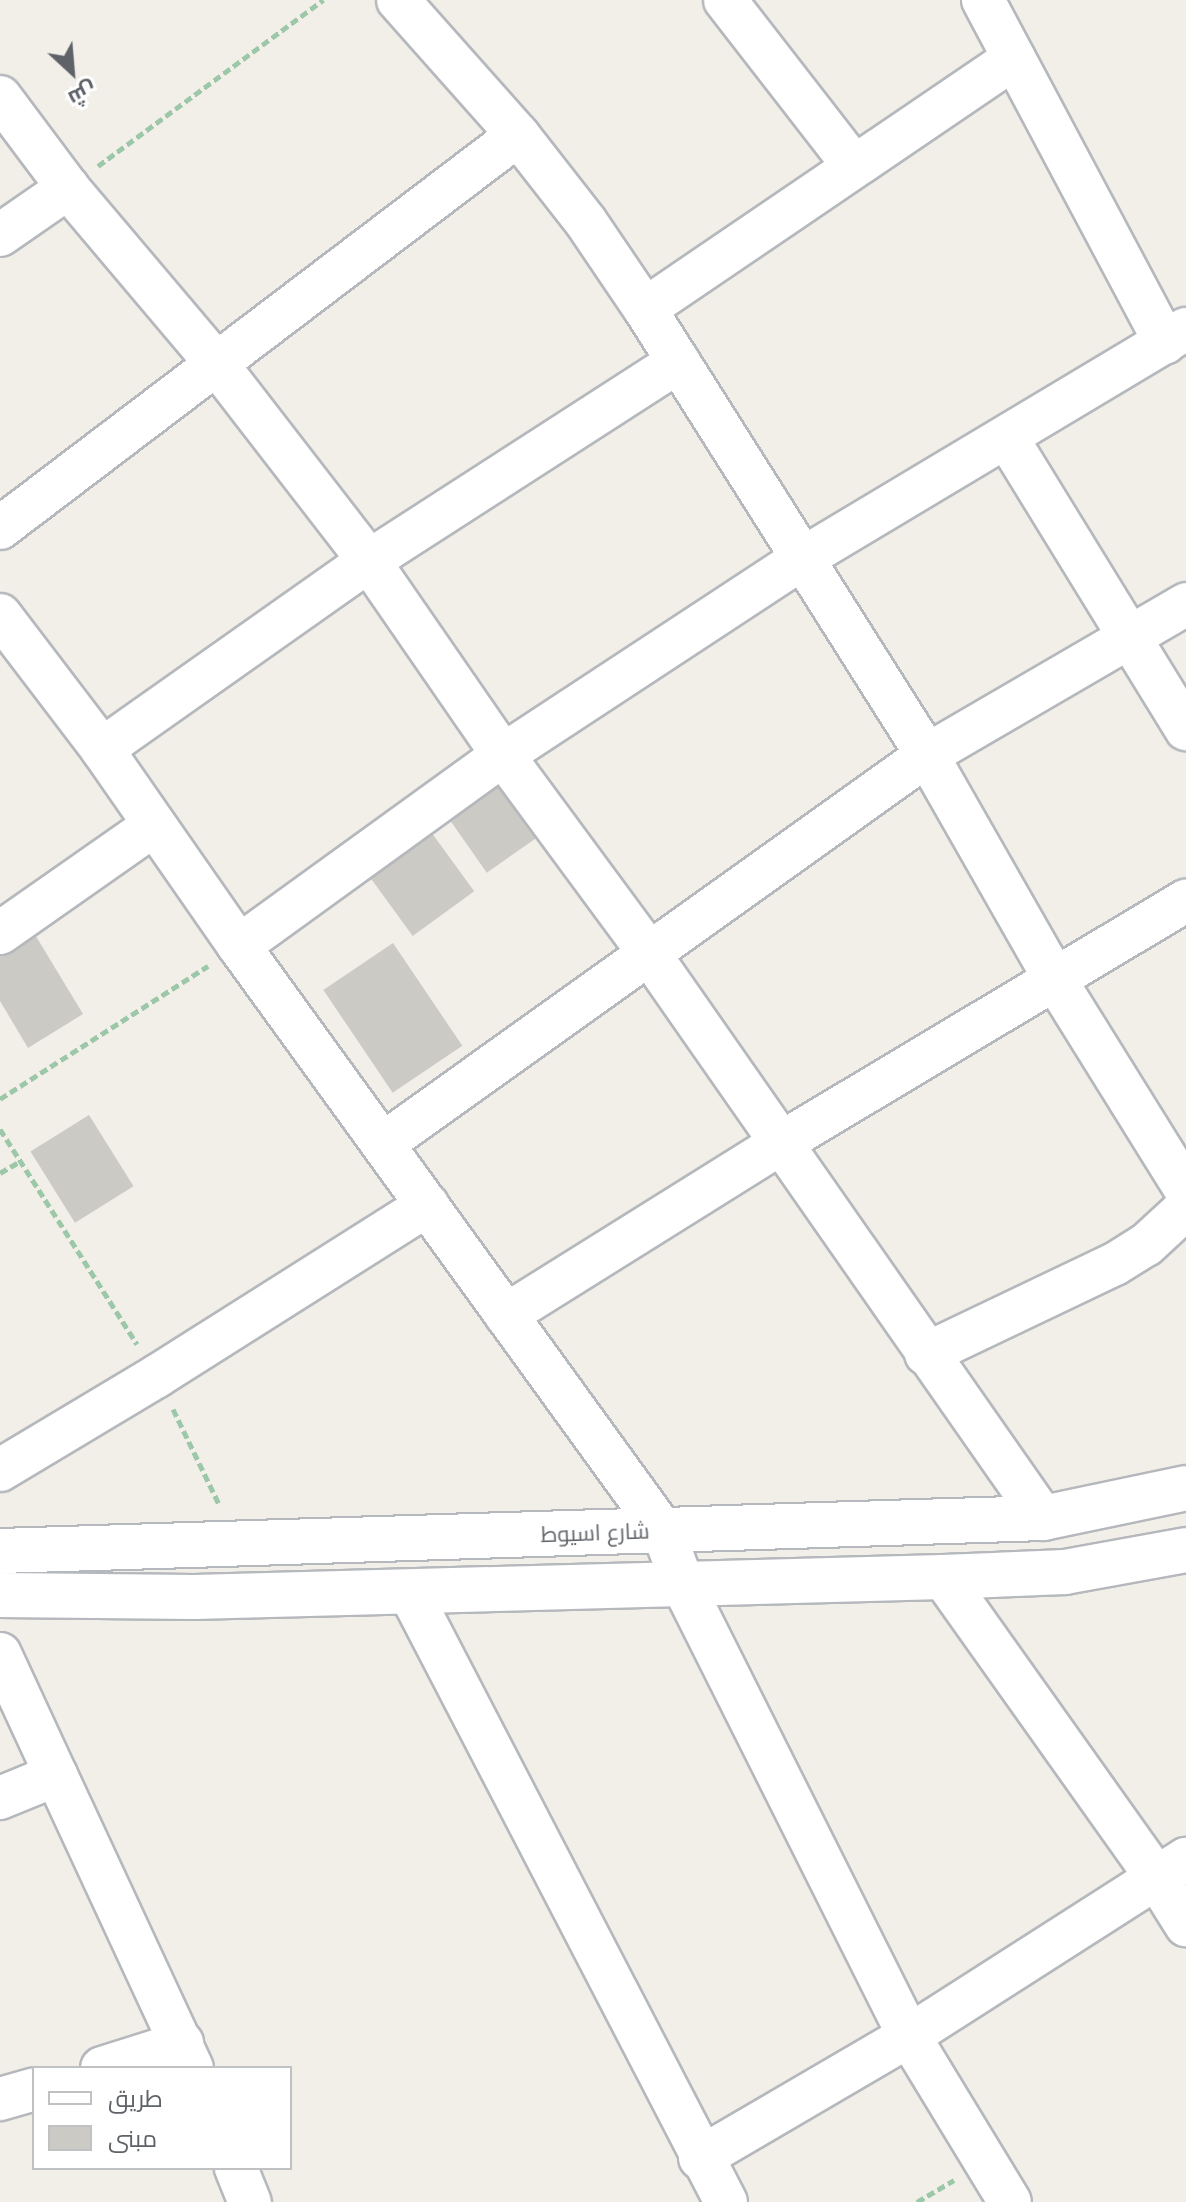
<!DOCTYPE html>
<meta charset="utf-8">
<style>
body{margin:0}
#map{position:relative;width:1186px;height:2202px;overflow:hidden;background:#f1efe8;font-family:Helvetica,Cairo,sans-serif}
div>[style]{position:absolute}
.building>*{inset:0;background:#cccac5;transform-origin:0 0}
.path>*{height:5px;margin-top:-2.5px;transform-origin:0;background:repeating-linear-gradient(90deg,#9cc7a9 0 8px,transparent 0 12px)}
.roads{filter:drop-shadow(2px 0 #b5b8bc) drop-shadow(-2px 0 #b5b8bc) drop-shadow(0 2px #b5b8bc) drop-shadow(0 -2px #b5b8bc)}
.minor>*{height:42px;margin:-21px;padding:0 21px;transform-origin:21px;border-radius:21px;background:#fff}
.tertiary>*{height:44px;margin:-22px;padding:0 22px;transform-origin:22px;border-radius:22px;background:#fff}
span{translate:-50% -50%;white-space:nowrap;text-align:center;line-height:1.15;-webkit-text-stroke:8px #fff;paint-order:stroke}
.street-label{font-size:22px;color:#5f6368}
.legend{position:absolute;left:32px;top:2066px;width:260px;height:104px;box-sizing:border-box;background:#fff;border:2px solid #bfc1c3;margin:0;padding:10px 14px;list-style:none;font-size:24px;color:#5f6368}
.legend li{display:flex;align-items:center;gap:16px;height:40px}
.legend b{width:40px;border:2px solid #bfc1c3}
.north{position:absolute;left:32px;top:32px;width:80px;height:80px;-webkit-text-stroke:6px #fff;paint-order:stroke;rotate:154deg;font-size:22px;font-weight:700;line-height:32px;text-align:center;color:#5f6368}
.north::after{content:'';display:block;margin:auto;width:28px;height:36px;background:#5f6368;clip-path:polygon(50% 0,100% 100%,50% 72%,0 100%)}
</style>
<div id="map">
<div class="building">
<i style="left:497px;top:774px;width:75px;height:65px;rotate:55deg"></i>
<i style="left:426px;top:825px;width:82px;height:76px;rotate:54deg"></i>
<i style="clip-path:polygon(31px 928px,83px 1014px,28px 1048px,0 1001px,0 947px)"></i>
<i style="left:393px;top:943px;width:124px;height:84px;rotate:56deg"></i>
<i style="left:89px;top:1115px;width:84px;height:69px;rotate:58deg"></i>
</div>
<div class="path">
<i style="left:98px;top:166px;width:280px;rotate:-36.4deg"></i>
<i style="left:0;top:1099px;width:247px;rotate:-32.6deg"></i>
<i style="left:0;top:1129px;width:255px;rotate:57.5deg"></i>
<i style="left:0;top:1173px;width:24px;rotate:-30deg"></i>
<i style="left:173px;top:1409px;width:106px;rotate:64.2deg"></i>
<i style="left:917px;top:2202px;width:43px;rotate:-30.7deg"></i>
</div>
<div class="roads">
<div class="minor">
<i style="left:398px;top:0;width:181px;rotate:48.4deg"></i>
<i style="left:518px;top:135px;width:110px;rotate:52deg"></i>
<i style="left:586px;top:222px;width:105px;rotate:55.9deg"></i>
<i style="left:645px;top:309px;width:528px;rotate:57.7deg"></i>
<i style="left:927px;top:755px;width:257px;rotate:60.3deg"></i>
<i style="left:1054px;top:978px;width:250px;rotate:58.1deg"></i>
<i style="left:725px;top:0;width:209px;rotate:52.2deg"></i>
<i style="left:983px;top:0;width:388px;rotate:62deg"></i>
<i style="left:0;top:97px;width:114px;rotate:53.2deg"></i>
<i style="left:68px;top:188px;width:229px;rotate:49.8deg"></i>
<i style="left:216px;top:363px;width:250px;rotate:52.3deg"></i>
<i style="left:369px;top:561px;width:236px;rotate:55.4deg"></i>
<i style="left:503px;top:755px;width:245px;rotate:53.6deg"></i>
<i style="left:648px;top:952px;width:690px;rotate:55.09deg"></i>
<i style="left:0;top:235px;width:83px;rotate:-34.7deg"></i>
<i style="left:645px;top:309px;width:446px;rotate:-34.2deg"></i>
<i style="left:1007px;top:438px;width:342px;rotate:58.4deg"></i>
<i style="left:0;top:528px;width:650px;rotate:-37.19deg"></i>
<i style="left:0;top:615px;width:168px;rotate:52.7deg"></i>
<i style="left:102px;top:749px;width:240px;rotate:55.2deg"></i>
<i style="left:239px;top:946px;width:722px;rotate:54.07deg"></i>
<i style="left:663px;top:1531px;width:60px;rotate:69.4deg"></i>
<i style="left:684px;top:1587px;width:502px;rotate:63.38deg"></i>
<i style="left:909px;top:2036px;width:194px;rotate:58.7deg"></i>
<i style="left:102px;top:749px;width:327px;rotate:-35.2deg"></i>
<i style="left:369px;top:561px;width:368px;rotate:-32.8deg"></i>
<i style="left:0;top:933px;width:188px;rotate:-35deg"></i>
<i style="left:239px;top:946px;width:326px;rotate:-35.9deg"></i>
<i style="left:503px;top:755px;width:355px;rotate:-33.3deg"></i>
<i style="left:800px;top:560px;width:450px;rotate:-30.9deg"></i>
<i style="left:384px;top:1143px;width:667px;rotate:-35.55deg"></i>
<i style="left:927px;top:755px;width:300px;rotate:-30.2deg"></i>
<i style="left:506px;top:1315px;width:324px;rotate:-32deg"></i>
<i style="left:781px;top:1143px;width:472px;rotate:-30.9deg"></i>
<i style="left:926px;top:1354px;width:209px;rotate:-25.5deg"></i>
<i style="left:1115px;top:1264px;width:36px;rotate:-32deg"></i>
<i style="left:1146px;top:1245px;width:54px;rotate:-42.8deg"></i>
<i style="left:0;top:1470px;width:183px;rotate:-30.9deg"></i>
<i style="left:157px;top:1376px;width:320px;rotate:-32.3deg"></i>
<i style="left:943px;top:1577px;width:368px;rotate:54.6deg"></i>
<i style="left:1156px;top:1877px;width:57px;rotate:58deg"></i>
<i style="left:409px;top:1591px;width:688px;rotate:62.58deg"></i>
<i style="left:0;top:1654px;width:133px;rotate:65.2deg"></i>
<i style="left:56px;top:1775px;width:61px;rotate:157.7deg"></i>
<i style="left:56px;top:1775px;width:323px;rotate:65.1deg"></i>
<i style="left:102px;top:2068px;width:84px;rotate:-17.4deg"></i>
<i style="left:0;top:2099px;width:35px;rotate:-16deg"></i>
<i style="left:700px;top:2158px;width:242px;rotate:-30.3deg"></i>
<i style="left:909px;top:2036px;width:329px;rotate:-32.6deg"></i>
<i style="left:236px;top:2168px;width:37px;rotate:68deg"></i>
</div>
<div class="tertiary">
<i style="left:0;top:1551px;width:1044px;rotate:-1.81deg"></i>
<i style="left:1043px;top:1518px;width:146px;rotate:-11.8deg"></i>
<i style="left:0;top:1595px;width:194px;rotate:0.6deg"></i>
<i style="left:194px;top:1597px;width:749px;rotate:-1.53deg"></i>
<i style="left:943px;top:1577px;width:122px;rotate:-2.3deg"></i>
<i style="left:1065px;top:1572px;width:123px;rotate:-10.3deg"></i>
</div>
</div>
<div class="street-label">
<span style="left:595px;top:1533px;rotate:-2deg">شارع اسيوط</span>
</div>
<ul class="legend">
<li><b style="height:10px;background:#fff"></b>طريق</li>
<li><b style="height:22px;background:#cccac5"></b>مبنى</li>
</ul>
<div class="north">ش</div>
</div>
